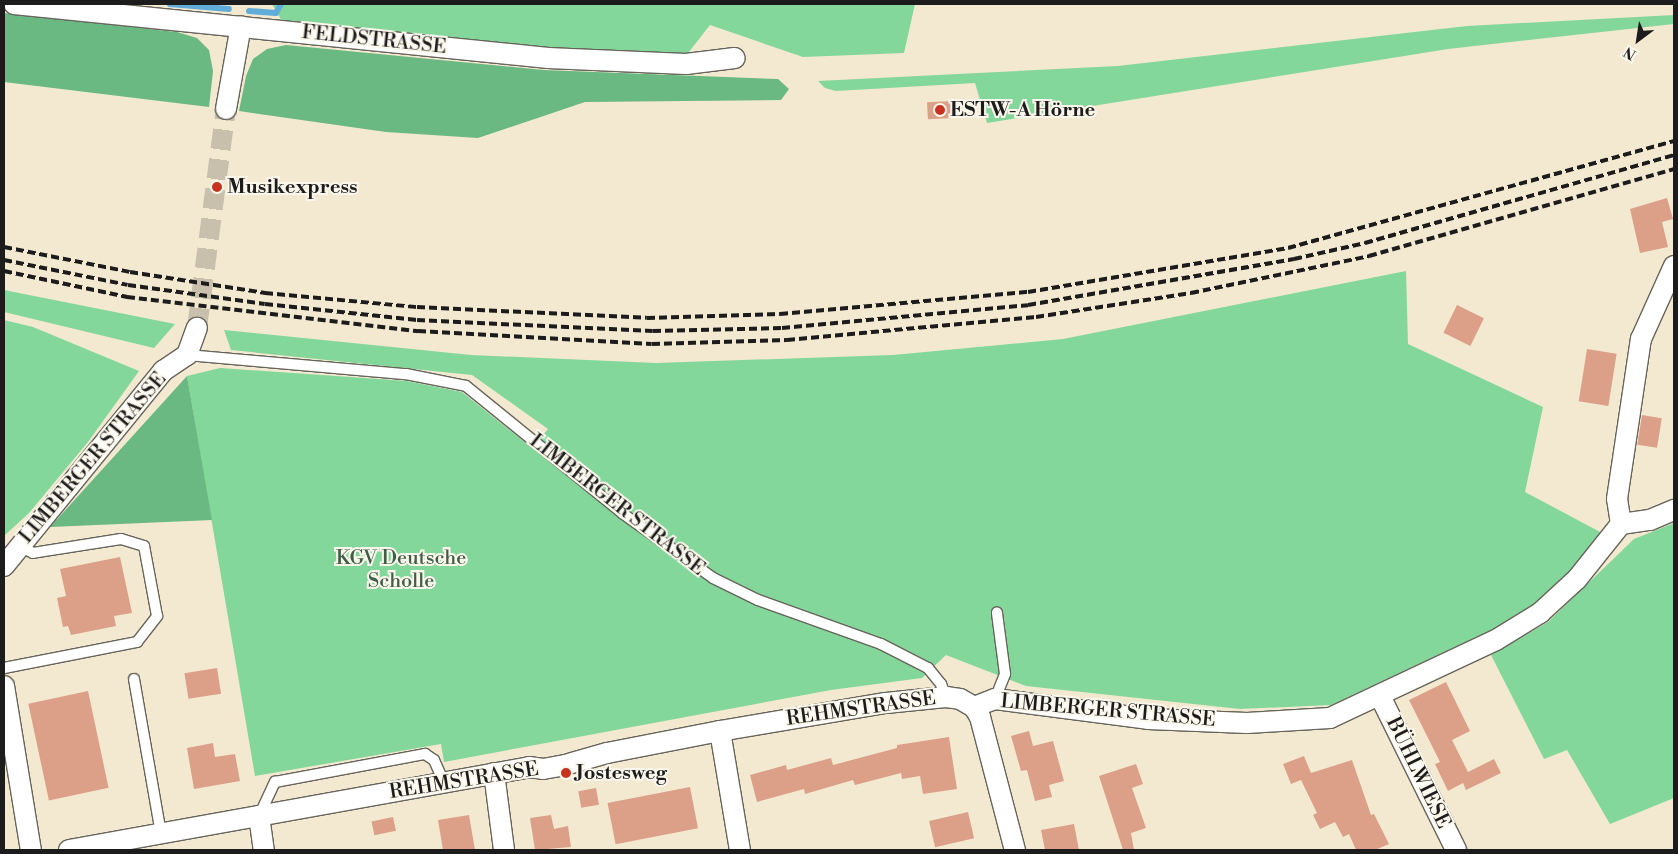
<!DOCTYPE html>
<meta charset="utf-8">
<style>
body{margin:0}
#map{position:relative;width:1678px;height:854px;overflow:hidden;background:#f3e9d1;font-family:"Libre Bodoni",serif}
div>[style]{position:absolute}
.green>*{inset:0;background:#83d79a}
.forest>*{inset:0;background:#6ab882}
.stream>*{height:5.5px;margin:-2.75px;padding:0 2.75px;transform-origin:2.75px;border-radius:2.75px;background:#60add9}
.building>*{inset:0;background:#dca088;transform-origin:0 0}
.street-tunnel>*{height:20px;margin-top:-10px;transform-origin:0;background:repeating-linear-gradient(90deg,#c8c0ad 0 20px,transparent 0 30px)}
.roads{filter:drop-shadow(1px 0 #67645b) drop-shadow(-1px 0 #67645b) drop-shadow(0 1px #67645b) drop-shadow(0 -1px #67645b)}
.lane>*{height:10px;margin:-5px;padding:0 5px;transform-origin:5px;border-radius:5px;background:#fff}
.street>*{height:20px;margin:-10px;padding:0 10px;transform-origin:10px;border-radius:10px;background:#fff}
.rail>*{height:4px;margin-top:-2px;transform-origin:0;background:repeating-linear-gradient(90deg,#1c1c1c 0 8px,transparent 0 12px)}
.dots>*{width:14px;height:14px;translate:-50% -50%;box-sizing:border-box;border:2px solid #fbf7ec;border-radius:50%}
span{translate:-50% -50%;white-space:nowrap;text-align:center;line-height:1.15;-webkit-text-stroke:4px #fbf7ec;paint-order:stroke}
.street-label{font-size:20px;color:#1c1c1c}
.poi-label{font-size:20px;color:#1c1c1c;font-weight:700}
.left{translate:0 -50%;text-align:left}
.park-label{font-size:20px;color:#405d48}
.frame{position:absolute;inset:0;border:5px solid #1c1c1c;pointer-events:none}
.north{position:absolute;left:1613px;top:15px;width:50px;height:50px;-webkit-text-stroke:4px #fbf7ec;paint-order:stroke;rotate:211deg;font-size:14px;font-weight:700;line-height:20px;text-align:center;color:#1c1c1c}
.north::after{content:'';display:block;margin:auto;width:18px;height:22px;background:#1c1c1c;clip-path:polygon(50% 0,100% 100%,50% 72%,0 100%)}
</style>
<div id="map">
<div class="green">
<i style="clip-path:polygon(272px 4px,915px 4px,904px 53px,803px 57px,710px 25px,685px 57px,547px 51px,282px 21px)"></i>
<i style="clip-path:polygon(1674px 15px,1674px 24px,1448px 49px,987px 123px,975px 83px,836px 91px,825px 88px,818px 81px,1118px 66px,1467px 26px)"></i>
<i style="clip-path:polygon(1406px 271px,1408px 344px,1543px 407px,1525px 492px,1602px 533px,1571px 572px,1523px 615px,1331px 705px,1240px 709px,1026px 686px,946px 655px,922px 678px,831px 690px,444px 762px,441px 744px,255px 776px,187px 376px,220px 368px,407px 381px,462px 392px,532px 448px,548px 429px,472px 375px,231px 350px,224px 330px,471px 355px,656px 363px,893px 355px,1063px 339px)"></i>
<i style="clip-path:polygon(4px 290px,175px 324px,154px 348px,4px 312px)"></i>
<i style="clip-path:polygon(4px 320px,33px 327px,139px 371px,88px 442px,29px 513px,4px 536px)"></i>
<i style="clip-path:polygon(1674px 523px,1674px 798px,1610px 824px,1567px 750px,1544px 759px,1491px 655px,1548px 622px,1634px 539px)"></i>
</div>
<div class="forest">
<i style="clip-path:polygon(4px 13px,177px 32px,197px 38px,209px 50px,213px 71px,209px 107px,4px 82px)"></i>
<i style="clip-path:polygon(286px 45px,544px 70px,778px 79px,789px 89px,781px 100px,585px 102px,478px 138px,386px 132px,239px 111px,246px 76px,253px 59px,267px 49px)"></i>
<i style="clip-path:polygon(187px 376px,212px 520px,50px 527px)"></i>
</div>
<div class="stream">
<i style="left:170px;top:4px;width:59px;rotate:4.8deg"></i>
<i style="left:249px;top:11px;width:27px;rotate:4deg"></i>
<i style="left:276px;top:13px;width:10px;rotate:-61deg"></i>
</div>
<div class="building">
<i style="left:952px;top:101px;width:17px;height:25px;rotate:87deg"></i>
<i style="clip-path:polygon(1667px 198px,1673px 219px,1662px 222px,1668px 247px,1640px 253px,1630px 209px)"></i>
<i style="left:1457px;top:305px;width:30px;height:31px;rotate:26deg"></i>
<i style="left:1587px;top:349px;width:30px;height:53px;rotate:9deg"></i>
<i style="left:1642px;top:415px;width:20px;height:30px;rotate:9deg"></i>
<i style="clip-path:polygon(120px 557px,132px 613px,114px 616px,116px 626px,71px 635px,68px 626px,63px 627px,57px 598px,66px 596px,60px 569px)"></i>
<i style="left:217px;top:668px;width:26px;height:33px;rotate:81deg"></i>
<i style="clip-path:polygon(1446px 682px,1470px 731px,1452px 740px,1468px 772px,1494px 759px,1501px 773px,1466px 790px,1463px 783px,1448px 791px,1435px 764px,1440px 762px,1409px 700px)"></i>
<i style="left:88px;top:691px;width:99px;height:61px;rotate:78deg"></i>
<i style="clip-path:polygon(1029px 731px,1033px 746px,1053px 741px,1064px 781px,1049px 785px,1052px 797px,1035px 801px,1027px 770px,1021px 771px,1011px 736px)"></i>
<i style="clip-path:polygon(949px 737px,957px 789px,923px 794px,920px 776px,902px 779px,901px 773px,855px 785px,853px 780px,805px 794px,804px 789px,757px 802px,750px 775px,786px 765px,787px 770px,831px 758px,833px 765px,897px 748px,897px 745px)"></i>
<i style="clip-path:polygon(213px 743px,215px 757px,235px 754px,240px 781px,194px 789px,187px 748px)"></i>
<i style="clip-path:polygon(1304px 756px,1311px 773px,1352px 760px,1371px 815px,1374px 814px,1389px 844px,1375px 850px,1356px 850px,1349px 834px,1343px 837px,1335px 822px,1320px 829px,1313px 815px,1317px 813px,1301px 780px,1291px 784px,1283px 764px)"></i>
<i style="clip-path:polygon(1136px 764px,1143px 784px,1132px 788px,1146px 828px,1131px 833px,1134px 850px,1123px 850px,1099px 776px)"></i>
<i style="left:690px;top:787px;width:42px;height:84px;rotate:79deg"></i>
<i style="left:596px;top:788px;width:17px;height:18px;rotate:80deg"></i>
<i style="left:968px;top:812px;width:27px;height:40px;rotate:77deg"></i>
<i style="clip-path:polygon(469px 815px,475px 850px,443px 850px,438px 820px)"></i>
<i style="clip-path:polygon(551px 815px,554px 829px,568px 826px,571px 847px,535px 850px,530px 818px)"></i>
<i style="left:393px;top:817px;width:14px;height:22px;rotate:78deg"></i>
<i style="clip-path:polygon(1074px 824px,1079px 850px,1045px 850px,1041px 830px)"></i>
</div>
<div class="street-tunnel">
<i style="left:197px;top:328px;width:221px;rotate:-82.5deg"></i>
</div>
<div class="roads">
<div class="lane">
<i style="left:187px;top:355px;width:220px;rotate:5deg"></i>
<i style="left:406px;top:374px;width:61px;rotate:11.3deg"></i>
<i style="left:466px;top:386px;width:201px;rotate:39.1deg"></i>
<i style="left:622px;top:513px;width:112px;rotate:35.5deg"></i>
<i style="left:713px;top:578px;width:50px;rotate:26.1deg"></i>
<i style="left:758px;top:600px;width:131px;rotate:19.7deg"></i>
<i style="left:881px;top:644px;width:53px;rotate:27.1deg"></i>
<i style="left:928px;top:668px;width:21px;rotate:51deg"></i>
<i style="left:941px;top:684px;width:14px;rotate:69deg"></i>
<i style="left:4px;top:668px;width:136px;rotate:-11.1deg"></i>
<i style="left:137px;top:642px;width:33px;rotate:-52deg"></i>
<i style="left:157px;top:616px;width:71px;rotate:-100.5deg"></i>
<i style="left:144px;top:546px;width:24px;rotate:-163deg"></i>
<i style="left:121px;top:539px;width:89px;rotate:171deg"></i>
<i style="left:33px;top:553px;width:15px;rotate:-152deg"></i>
<i style="left:134px;top:679px;width:156px;rotate:80.1deg"></i>
<i style="left:995px;top:699px;width:27px;rotate:-68deg"></i>
<i style="left:1005px;top:674px;width:62px;rotate:-97.5deg"></i>
<i style="left:259px;top:816px;width:38px;rotate:-65deg"></i>
<i style="left:275px;top:782px;width:153px;rotate:-10.6deg"></i>
<i style="left:425px;top:754px;width:11px;rotate:34deg"></i>
<i style="left:434px;top:760px;width:24px;rotate:66deg"></i>
</div>
<div class="street">
<i style="left:14px;top:4px;width:537px;rotate:5.77deg"></i>
<i style="left:548px;top:58px;width:138px;rotate:2.5deg"></i>
<i style="left:686px;top:64px;width:49px;rotate:-7deg"></i>
<i style="left:226px;top:109px;width:84px;rotate:-79.8deg"></i>
<i style="left:1621px;top:524px;width:25px;rotate:-99deg"></i>
<i style="left:1617px;top:499px;width:162px;rotate:-81.5deg"></i>
<i style="left:1641px;top:339px;width:80px;rotate:-65.7deg"></i>
<i style="left:4px;top:566px;width:252px;rotate:-50.8deg"></i>
<i style="left:163px;top:371px;width:29px;rotate:-34deg"></i>
<i style="left:187px;top:355px;width:29px;rotate:-70deg"></i>
<i style="left:4px;top:686px;width:166px;rotate:80.7deg"></i>
<i style="left:1380px;top:696px;width:172px;rotate:63.7deg"></i>
<i style="left:974px;top:707px;width:22px;rotate:-21deg"></i>
<i style="left:995px;top:699px;width:154px;rotate:7.4deg"></i>
<i style="left:1148px;top:719px;width:99px;rotate:2.3deg"></i>
<i style="left:1247px;top:723px;width:83px;rotate:-3.4deg"></i>
<i style="left:1330px;top:718px;width:183px;rotate:-25.2deg"></i>
<i style="left:1496px;top:640px;width:52px;rotate:-31.5deg"></i>
<i style="left:1540px;top:613px;width:50px;rotate:-42.6deg"></i>
<i style="left:1577px;top:579px;width:70px;rotate:-51.3deg"></i>
<i style="left:1621px;top:524px;width:29px;rotate:-8deg"></i>
<i style="left:1650px;top:520px;width:26px;rotate:-23deg"></i>
<i style="left:720px;top:731px;width:121px;rotate:80.5deg"></i>
<i style="left:494px;top:773px;width:78px;rotate:82.6deg"></i>
<i style="left:259px;top:816px;width:34px;rotate:82deg"></i>
<i style="left:69px;top:850px;width:467px;rotate:-10.2deg"></i>
<i style="left:529px;top:767px;width:14px;rotate:8deg"></i>
<i style="left:543px;top:769px;width:22px;rotate:-10deg"></i>
<i style="left:565px;top:765px;width:44px;rotate:-15.9deg"></i>
<i style="left:607px;top:753px;width:115px;rotate:-11deg"></i>
<i style="left:720px;top:731px;width:168px;rotate:-9.6deg"></i>
<i style="left:886px;top:703px;width:60px;rotate:-5.7deg"></i>
<i style="left:946px;top:697px;width:14px;rotate:8deg"></i>
<i style="left:960px;top:699px;width:16px;rotate:30deg"></i>
<i style="left:974px;top:707px;width:12px;rotate:59deg"></i>
<i style="left:980px;top:717px;width:138px;rotate:75.3deg"></i>
</div>
</div>
<div class="rail">
<i style="left:4px;top:247px;width:128px;rotate:11.2deg"></i>
<i style="left:130px;top:272px;width:137px;rotate:8.8deg"></i>
<i style="left:265px;top:293px;width:153px;rotate:5.3deg"></i>
<i style="left:417px;top:307px;width:230px;rotate:2.7deg"></i>
<i style="left:647px;top:318px;width:133px;rotate:-1.7deg"></i>
<i style="left:780px;top:314px;width:249px;rotate:-5.1deg"></i>
<i style="left:1028px;top:292px;width:264px;rotate:-9.6deg"></i>
<i style="left:1288px;top:248px;width:401px;rotate:-15.5deg"></i>
<i style="left:4px;top:260px;width:126px;rotate:11.4deg"></i>
<i style="left:128px;top:285px;width:138px;rotate:7.9deg"></i>
<i style="left:265px;top:304px;width:153px;rotate:6deg"></i>
<i style="left:417px;top:320px;width:236px;rotate:2.7deg"></i>
<i style="left:653px;top:331px;width:129px;rotate:-1.3deg"></i>
<i style="left:782px;top:328px;width:247px;rotate:-5.3deg"></i>
<i style="left:1028px;top:305px;width:270px;rotate:-9.8deg"></i>
<i style="left:1294px;top:259px;width:73px;rotate:-12.7deg"></i>
<i style="left:1365px;top:243px;width:321px;rotate:-15.9deg"></i>
<i style="left:4px;top:271px;width:126px;rotate:11.9deg"></i>
<i style="left:127px;top:297px;width:293px;rotate:6.7deg"></i>
<i style="left:418px;top:331px;width:234px;rotate:3.2deg"></i>
<i style="left:652px;top:344px;width:135px;rotate:-1.7deg"></i>
<i style="left:787px;top:340px;width:250px;rotate:-5.3deg"></i>
<i style="left:1036px;top:317px;width:157px;rotate:-8.8deg"></i>
<i style="left:1191px;top:293px;width:182px;rotate:-11.7deg"></i>
<i style="left:1369px;top:256px;width:317px;rotate:-15.9deg"></i>
</div>
<div class="dots">
<i style="left:940px;top:110px;background:#c8321e"></i>
<i style="left:217px;top:187px;background:#c8321e"></i>
<i style="left:566px;top:773px;background:#c8321e"></i>
</div>
<div class="street-label">
<span style="left:374px;top:40px;rotate:6deg">FELDSTRASSE</span>
<span style="left:93px;top:458px;rotate:-50deg">LIMBERGER STRASSE</span>
<span style="left:617px;top:505px;rotate:38deg">LIMBERGER STRASSE</span>
<span style="left:861px;top:709px;rotate:-8deg">REHMSTRASSE</span>
<span style="left:1108px;top:711px;rotate:5deg">LIMBERGER STRASSE</span>
<span style="left:1418px;top:773px;rotate:64deg">BÜHLWIESE</span>
<span style="left:464px;top:781px;rotate:-9deg">REHMSTRASSE</span>
</div>
<div class="poi-label">
<span class="left" style="left:950px;top:110px">ESTW-A Hörne</span>
<span class="left" style="left:227px;top:187px">Musikexpress</span>
<span class="left" style="left:576px;top:773px">Jostesweg</span>
</div>
<div class="park-label">
<span style="left:401px;top:570px">KGV Deutsche<br>Scholle</span>
</div>
<div class="frame"></div>
<div class="north">N</div>
</div>
